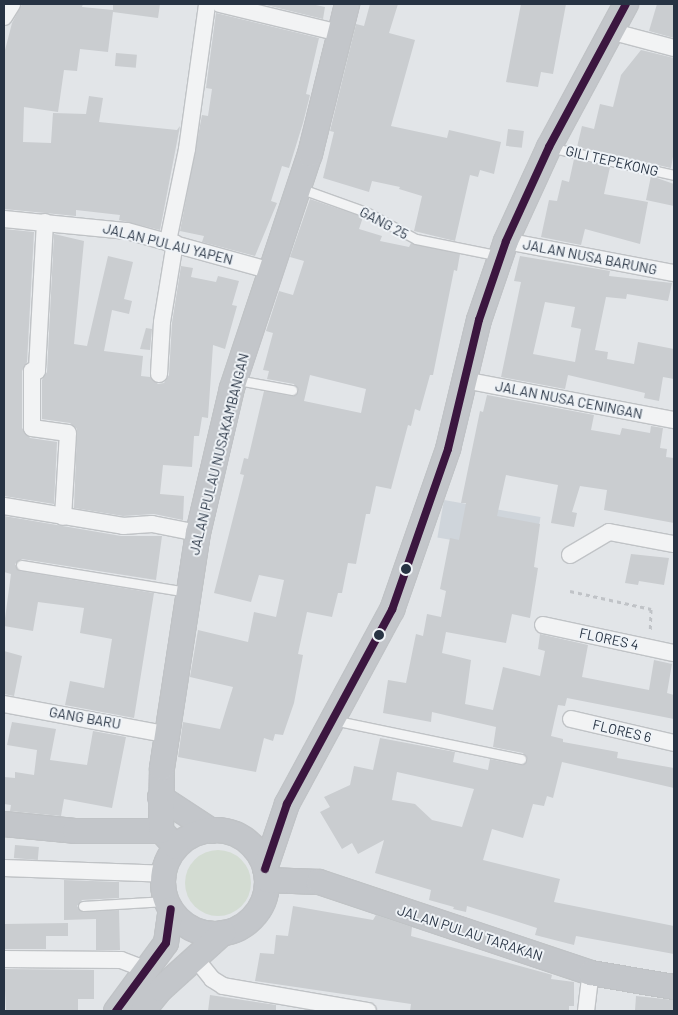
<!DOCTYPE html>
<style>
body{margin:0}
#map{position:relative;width:678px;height:1015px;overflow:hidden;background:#e2e5e8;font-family:Barlow,sans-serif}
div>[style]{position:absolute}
.built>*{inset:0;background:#cfd5db;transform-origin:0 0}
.green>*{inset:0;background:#d3dcd2}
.round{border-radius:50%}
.building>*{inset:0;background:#cacdd0;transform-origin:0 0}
.path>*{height:3px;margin-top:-1.5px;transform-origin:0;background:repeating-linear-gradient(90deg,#c0c3c7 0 4px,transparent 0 8px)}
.roads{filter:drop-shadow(1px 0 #c0c3c6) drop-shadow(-1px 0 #c0c3c6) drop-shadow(0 1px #c0c3c6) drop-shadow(0 -1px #c0c3c6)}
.lane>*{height:9px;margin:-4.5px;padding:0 4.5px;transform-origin:4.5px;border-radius:4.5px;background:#f2f3f4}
.street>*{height:16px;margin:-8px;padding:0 8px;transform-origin:8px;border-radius:8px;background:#f2f3f4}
.secondary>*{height:24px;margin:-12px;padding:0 12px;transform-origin:12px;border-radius:12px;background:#c3c6ca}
.secondary>.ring{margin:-12px;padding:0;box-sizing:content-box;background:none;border:24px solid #c3c6ca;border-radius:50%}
.bus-1>*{height:8px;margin:-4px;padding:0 4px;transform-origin:4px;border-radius:4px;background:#3b163f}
.dots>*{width:14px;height:14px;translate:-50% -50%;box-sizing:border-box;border:2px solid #eff3f7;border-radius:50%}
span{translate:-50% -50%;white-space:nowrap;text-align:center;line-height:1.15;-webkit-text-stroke:4px #eff3f7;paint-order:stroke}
.street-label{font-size:14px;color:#273343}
.frame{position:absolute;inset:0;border:5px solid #273343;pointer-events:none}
</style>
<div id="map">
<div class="built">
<i style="left:444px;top:500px;width:98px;height:38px;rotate:10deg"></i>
</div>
<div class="green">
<i class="round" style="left:185px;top:850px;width:66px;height:66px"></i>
</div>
<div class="building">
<i style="clip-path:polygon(22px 4px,83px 4px,82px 7px,113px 10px,113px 4px,160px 4px,158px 18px,113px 12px,108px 52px,80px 49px,77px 71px,64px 70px,58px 112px,24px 107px,23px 142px,51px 143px,53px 113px,86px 114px,89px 96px,103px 98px,99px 122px,177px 130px,180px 126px,160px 230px,119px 220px,120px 215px,76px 210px,76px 216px,4px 209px,4px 54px,12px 23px)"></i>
<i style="clip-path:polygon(262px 4px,311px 4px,325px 7px,323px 19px)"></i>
<i style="clip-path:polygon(370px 4px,398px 4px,389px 33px,415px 40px,391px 126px,447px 138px,449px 130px,501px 142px,494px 174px,480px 170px,478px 177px,470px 175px,455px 241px,414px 231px,422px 196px,399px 189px,400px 187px,372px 181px,369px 192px,323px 178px,334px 132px,330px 131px,356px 24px,364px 26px)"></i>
<i style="clip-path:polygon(521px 4px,566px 4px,553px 74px,541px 72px,538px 87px,506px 82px)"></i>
<i style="clip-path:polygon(657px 4px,674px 4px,674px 38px,649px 31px)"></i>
<i style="clip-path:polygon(216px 13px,319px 38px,306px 94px,310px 95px,303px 123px,289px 168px,282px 166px,271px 201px,277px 203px,255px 256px,202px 242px,204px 236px,180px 231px,202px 115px,208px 116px,212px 89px,206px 88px)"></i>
<i style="clip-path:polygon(641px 50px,674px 58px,674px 151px,671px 168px,577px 147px,582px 126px,594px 129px,600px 104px,613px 107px,621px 75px)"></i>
<i style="left:116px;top:53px;width:21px;height:13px;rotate:5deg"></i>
<i style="left:508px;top:129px;width:16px;height:17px;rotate:7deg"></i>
<i style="clip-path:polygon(574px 159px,610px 167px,604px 194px,648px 202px,640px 244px,585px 229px,581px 245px,541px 237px,549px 200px,557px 201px,562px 180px,569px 182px)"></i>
<i style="clip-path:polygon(651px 176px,674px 184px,674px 206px,646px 200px)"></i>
<i style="clip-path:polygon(evenodd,310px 199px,363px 217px,359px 229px,382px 236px,380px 241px,409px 247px,411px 243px,460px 254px,457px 271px,454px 270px,433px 375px,430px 375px,420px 411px,415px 409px,411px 426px,408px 425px,391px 489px,376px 486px,370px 514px,366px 514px,356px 564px,348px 563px,342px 593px,338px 593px,332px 617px,307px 612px,298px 654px,303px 655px,294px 703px,283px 735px,275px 734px,273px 741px,264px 738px,256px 772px,178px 757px,183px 722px,220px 729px,233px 687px,190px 677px,198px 630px,248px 642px,254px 612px,276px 617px,284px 580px,259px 575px,251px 602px,214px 593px,244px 475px,240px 474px,244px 458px,248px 459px,264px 391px,291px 396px,298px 392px,294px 384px,267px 379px,269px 371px,263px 370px,273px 333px,266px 331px,279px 291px,293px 295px,304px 261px,290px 257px,310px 199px,310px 375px,366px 389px,361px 413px,304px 401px,310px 375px)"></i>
<i style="clip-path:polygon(4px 229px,34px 232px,27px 362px,22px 371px,22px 428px,30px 438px,57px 442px,54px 504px,4px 496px)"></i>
<i style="clip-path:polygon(54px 234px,84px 241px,74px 344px,87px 346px,108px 256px,133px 262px,124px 299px,132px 301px,129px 314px,112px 310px,104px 351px,143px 356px,141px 376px,150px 377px,158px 384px,164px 383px,169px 375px,172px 323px,181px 266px,193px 268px,191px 277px,216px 282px,218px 276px,239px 281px,232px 305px,237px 306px,225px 349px,213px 345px,208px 418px,202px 417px,199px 436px,194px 436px,192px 467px,163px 465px,160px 494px,184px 496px,183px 520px,154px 514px,123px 516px,74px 508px,77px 429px,70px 423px,42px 419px,42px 380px,47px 372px)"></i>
<i style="clip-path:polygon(evenodd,520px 256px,610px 271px,609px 276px,672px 283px,668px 301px,627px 294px,626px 299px,606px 297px,595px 350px,608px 352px,607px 359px,634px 364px,638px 342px,674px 349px,674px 379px,663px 377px,659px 401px,644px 398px,645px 393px,568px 375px,565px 389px,501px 377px,521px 282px,514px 281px,520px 256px,545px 302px,575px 307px,571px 327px,581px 329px,575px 362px,533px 354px,545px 302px)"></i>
<i style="clip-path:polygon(146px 328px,152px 329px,150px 350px,140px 349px)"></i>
<i style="clip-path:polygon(evenodd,487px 395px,594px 415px,591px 430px,620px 435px,622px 428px,650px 433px,651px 426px,663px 428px,660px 448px,667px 449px,666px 457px,674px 458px,674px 523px,604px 510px,607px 490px,580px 486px,572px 512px,577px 513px,574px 527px,551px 523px,558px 485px,506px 475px,497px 516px,540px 524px,534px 567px,538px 568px,530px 618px,512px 614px,506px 643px,446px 632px,442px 653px,471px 660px,465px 704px,493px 710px,503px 667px,540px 676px,545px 651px,538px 649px,540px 634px,588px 645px,582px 677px,649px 690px,654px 660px,672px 664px,667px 693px,674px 695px,674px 719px,567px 698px,565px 706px,558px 705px,551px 736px,563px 739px,563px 742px,618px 752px,617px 758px,674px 768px,674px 788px,562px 762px,553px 798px,547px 796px,544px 806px,533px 804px,523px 838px,492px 829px,483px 860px,560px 879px,554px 902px,674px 926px,674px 954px,576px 936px,574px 945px,535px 935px,537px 928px,509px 919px,467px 906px,466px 912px,453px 909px,454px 907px,429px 900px,431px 890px,375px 873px,384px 840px,358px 854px,352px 843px,342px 849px,320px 812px,330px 807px,324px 797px,350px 785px,354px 766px,373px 770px,380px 738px,455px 752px,453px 762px,488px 770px,490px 759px,520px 765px,527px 761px,523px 753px,493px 747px,496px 727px,432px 712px,431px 722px,383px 713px,388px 680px,406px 683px,416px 634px,423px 636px,427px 614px,441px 617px,446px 591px,440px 589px,450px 538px,459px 540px,466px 503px,461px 503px,480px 411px,483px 412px,487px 395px,397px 772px,474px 789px,462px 827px,432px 820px,415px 804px,392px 800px,397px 772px)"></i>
<i style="clip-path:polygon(4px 516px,121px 536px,162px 536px,156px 580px,22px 559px,15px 564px,20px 571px,154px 593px,134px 718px,65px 705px,70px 681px,104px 688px,112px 639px,80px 633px,84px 608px,38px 602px,33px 631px,4px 626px,11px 574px,4px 572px)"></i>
<i style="clip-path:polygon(631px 554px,669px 558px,664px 585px,639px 581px,638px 585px,625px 583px)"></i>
<i style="clip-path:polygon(4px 651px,22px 656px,14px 696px,4px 694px)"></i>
<i style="clip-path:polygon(12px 722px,56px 729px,50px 760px,87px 765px,93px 731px,126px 737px,112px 808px,64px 799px,61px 816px,10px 811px,11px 805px,4px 804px,4px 777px,15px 778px,15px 772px,34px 775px,37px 750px,7px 745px)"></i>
<i style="left:15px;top:845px;width:24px;height:13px;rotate:5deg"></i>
<i style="clip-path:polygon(64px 880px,119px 882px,119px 898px,82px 900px,77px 906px,83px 912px,119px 910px,120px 950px,96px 950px,96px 919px,64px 920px)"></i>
<i style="clip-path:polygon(293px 906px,373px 920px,376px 915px,412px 927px,411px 936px,549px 974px,552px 975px,551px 979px,574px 982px,574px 1006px,569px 1006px,569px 1011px,410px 1011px,411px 1004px,255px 981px,260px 953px,274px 954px,276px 935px,288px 936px)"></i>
<i style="clip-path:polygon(68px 923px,68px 936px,46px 936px,46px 949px,4px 949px,4px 924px)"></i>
<i style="clip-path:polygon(4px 969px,94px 970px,94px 999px,78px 999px,78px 1011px,6px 1011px)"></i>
<i style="clip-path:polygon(210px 995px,276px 1005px,276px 1011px,208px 1011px)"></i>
<i style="clip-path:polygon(636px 996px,674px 1000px,674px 1011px,635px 1011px)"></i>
</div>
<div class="path">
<i style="left:570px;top:591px;width:83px;rotate:12.5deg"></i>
<i style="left:651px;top:609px;width:23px;rotate:92deg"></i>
</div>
<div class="roads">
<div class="lane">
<i style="left:549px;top:147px;width:128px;rotate:12.6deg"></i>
<i style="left:299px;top:188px;width:71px;rotate:19.7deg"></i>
<i style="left:366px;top:212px;width:57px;rotate:28.4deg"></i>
<i style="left:416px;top:239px;width:86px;rotate:11.4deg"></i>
<i style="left:237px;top:380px;width:56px;rotate:10.3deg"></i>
<i style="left:21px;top:565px;width:168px;rotate:9.2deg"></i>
<i style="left:333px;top:720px;width:192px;rotate:11.7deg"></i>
<i style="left:83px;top:906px;width:83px;rotate:-3.4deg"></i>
</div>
<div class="street">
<i style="left:220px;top:4px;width:123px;rotate:13.6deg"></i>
<i style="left:4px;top:17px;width:15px;rotate:-58deg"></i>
<i style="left:610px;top:31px;width:66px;rotate:14.9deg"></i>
<i style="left:4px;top:219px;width:124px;rotate:5.6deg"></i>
<i style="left:127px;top:231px;width:149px;rotate:15.5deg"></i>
<i style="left:45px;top:222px;width:149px;rotate:93.1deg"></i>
<i style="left:37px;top:371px;width:5px;rotate:180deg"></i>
<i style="left:32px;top:371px;width:57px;rotate:90deg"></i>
<i style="left:32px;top:428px;width:36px;rotate:8deg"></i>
<i style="left:68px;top:433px;width:84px;rotate:93.4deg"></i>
<i style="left:168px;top:241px;width:94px;rotate:-78.3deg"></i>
<i style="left:187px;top:149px;width:146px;rotate:-82.1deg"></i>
<i style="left:506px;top:241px;width:171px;rotate:10.8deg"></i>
<i style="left:159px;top:374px;width:52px;rotate:-86.7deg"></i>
<i style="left:162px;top:322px;width:80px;rotate:-80.7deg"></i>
<i style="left:464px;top:380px;width:214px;rotate:10.8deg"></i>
<i style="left:4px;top:506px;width:121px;rotate:9.5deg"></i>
<i style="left:123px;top:526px;width:29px;rotate:-4deg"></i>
<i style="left:152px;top:524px;width:47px;rotate:11.1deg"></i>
<i style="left:570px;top:555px;width:45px;rotate:-30.5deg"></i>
<i style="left:609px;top:532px;width:66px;rotate:10.5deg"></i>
<i style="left:543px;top:625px;width:134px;rotate:12.1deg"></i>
<i style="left:4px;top:704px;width:164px;rotate:10.6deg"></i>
<i style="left:571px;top:719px;width:106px;rotate:13.1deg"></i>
<i style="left:4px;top:868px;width:160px;rotate:2.1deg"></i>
<i style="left:4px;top:959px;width:117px;rotate:0.5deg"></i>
<i style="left:121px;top:960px;width:26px;rotate:21deg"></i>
<i style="left:196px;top:959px;width:26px;rotate:51deg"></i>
<i style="left:212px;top:979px;width:13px;rotate:32deg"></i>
<i style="left:223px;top:986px;width:147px;rotate:9.8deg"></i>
<i style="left:586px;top:1011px;width:38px;rotate:-83deg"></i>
</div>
<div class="secondary">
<i style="left:160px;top:797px;width:62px;rotate:33.2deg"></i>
<i style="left:4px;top:824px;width:71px;rotate:5.6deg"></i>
<i style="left:75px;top:831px;width:86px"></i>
<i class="ring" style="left:163px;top:830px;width:80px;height:80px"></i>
<i style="left:176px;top:847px;width:22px;rotate:-133deg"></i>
<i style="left:161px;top:831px;width:63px;rotate:-89.1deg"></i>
<i style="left:162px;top:768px;width:238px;rotate:-81.3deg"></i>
<i style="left:198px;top:533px;width:149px;rotate:-76.8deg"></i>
<i style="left:232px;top:388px;width:247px;rotate:-71.6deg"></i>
<i style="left:310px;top:154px;width:154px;rotate:-76.1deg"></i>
<i style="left:265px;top:869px;width:69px;rotate:-71.3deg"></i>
<i style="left:287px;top:804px;width:221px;rotate:-61.6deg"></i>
<i style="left:392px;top:610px;width:170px;rotate:-70.8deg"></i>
<i style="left:448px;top:449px;width:133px;rotate:-76.5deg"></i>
<i style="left:479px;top:320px;width:83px;rotate:-71.1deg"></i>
<i style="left:506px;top:241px;width:103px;rotate:-65.4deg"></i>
<i style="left:549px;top:147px;width:162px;rotate:-61.7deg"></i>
<i style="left:267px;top:880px;width:52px;rotate:2.2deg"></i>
<i style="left:319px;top:882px;width:287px;rotate:18.5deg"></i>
<i style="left:591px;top:973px;width:84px;rotate:9.6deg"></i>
<i style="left:116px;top:1011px;width:84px;rotate:-53.7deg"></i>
<i style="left:166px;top:943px;width:34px;rotate:-82deg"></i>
<i style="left:143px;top:1011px;width:28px;rotate:-51deg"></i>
<i style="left:161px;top:989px;width:84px;rotate:-42.1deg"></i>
</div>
</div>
<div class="bus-1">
<i style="left:265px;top:869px;width:69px;rotate:-71.3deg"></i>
<i style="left:287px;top:804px;width:221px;rotate:-61.6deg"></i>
<i style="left:392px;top:610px;width:170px;rotate:-70.8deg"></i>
<i style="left:448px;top:449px;width:133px;rotate:-76.5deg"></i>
<i style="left:479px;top:320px;width:83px;rotate:-71.1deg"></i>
<i style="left:506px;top:241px;width:103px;rotate:-65.4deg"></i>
<i style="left:549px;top:147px;width:162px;rotate:-61.7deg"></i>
<i style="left:116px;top:1011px;width:84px;rotate:-53.7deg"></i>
<i style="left:166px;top:943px;width:34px;rotate:-82deg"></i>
</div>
<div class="dots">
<i style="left:406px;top:569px;background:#273343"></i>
<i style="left:379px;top:635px;background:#273343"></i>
</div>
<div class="street-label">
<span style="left:612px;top:161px;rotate:13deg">GILI TEPEKONG</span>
<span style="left:384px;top:223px;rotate:28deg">GANG 25</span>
<span style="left:168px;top:244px;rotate:14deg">JALAN PULAU YAPEN</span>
<span style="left:590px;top:257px;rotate:11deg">JALAN NUSA BARUNG</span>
<span style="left:569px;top:400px;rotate:11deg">JALAN NUSA CENINGAN</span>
<span style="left:219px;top:454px;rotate:-76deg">JALAN PULAU NUSAKAMBANGAN</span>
<span style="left:609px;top:639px;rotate:12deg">FLORES 4</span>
<span style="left:85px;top:718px;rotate:10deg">GANG BARU</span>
<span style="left:622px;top:731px;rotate:13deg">FLORES 6</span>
<span style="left:470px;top:933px;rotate:18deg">JALAN PULAU TARAKAN</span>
</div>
<div class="frame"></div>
</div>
